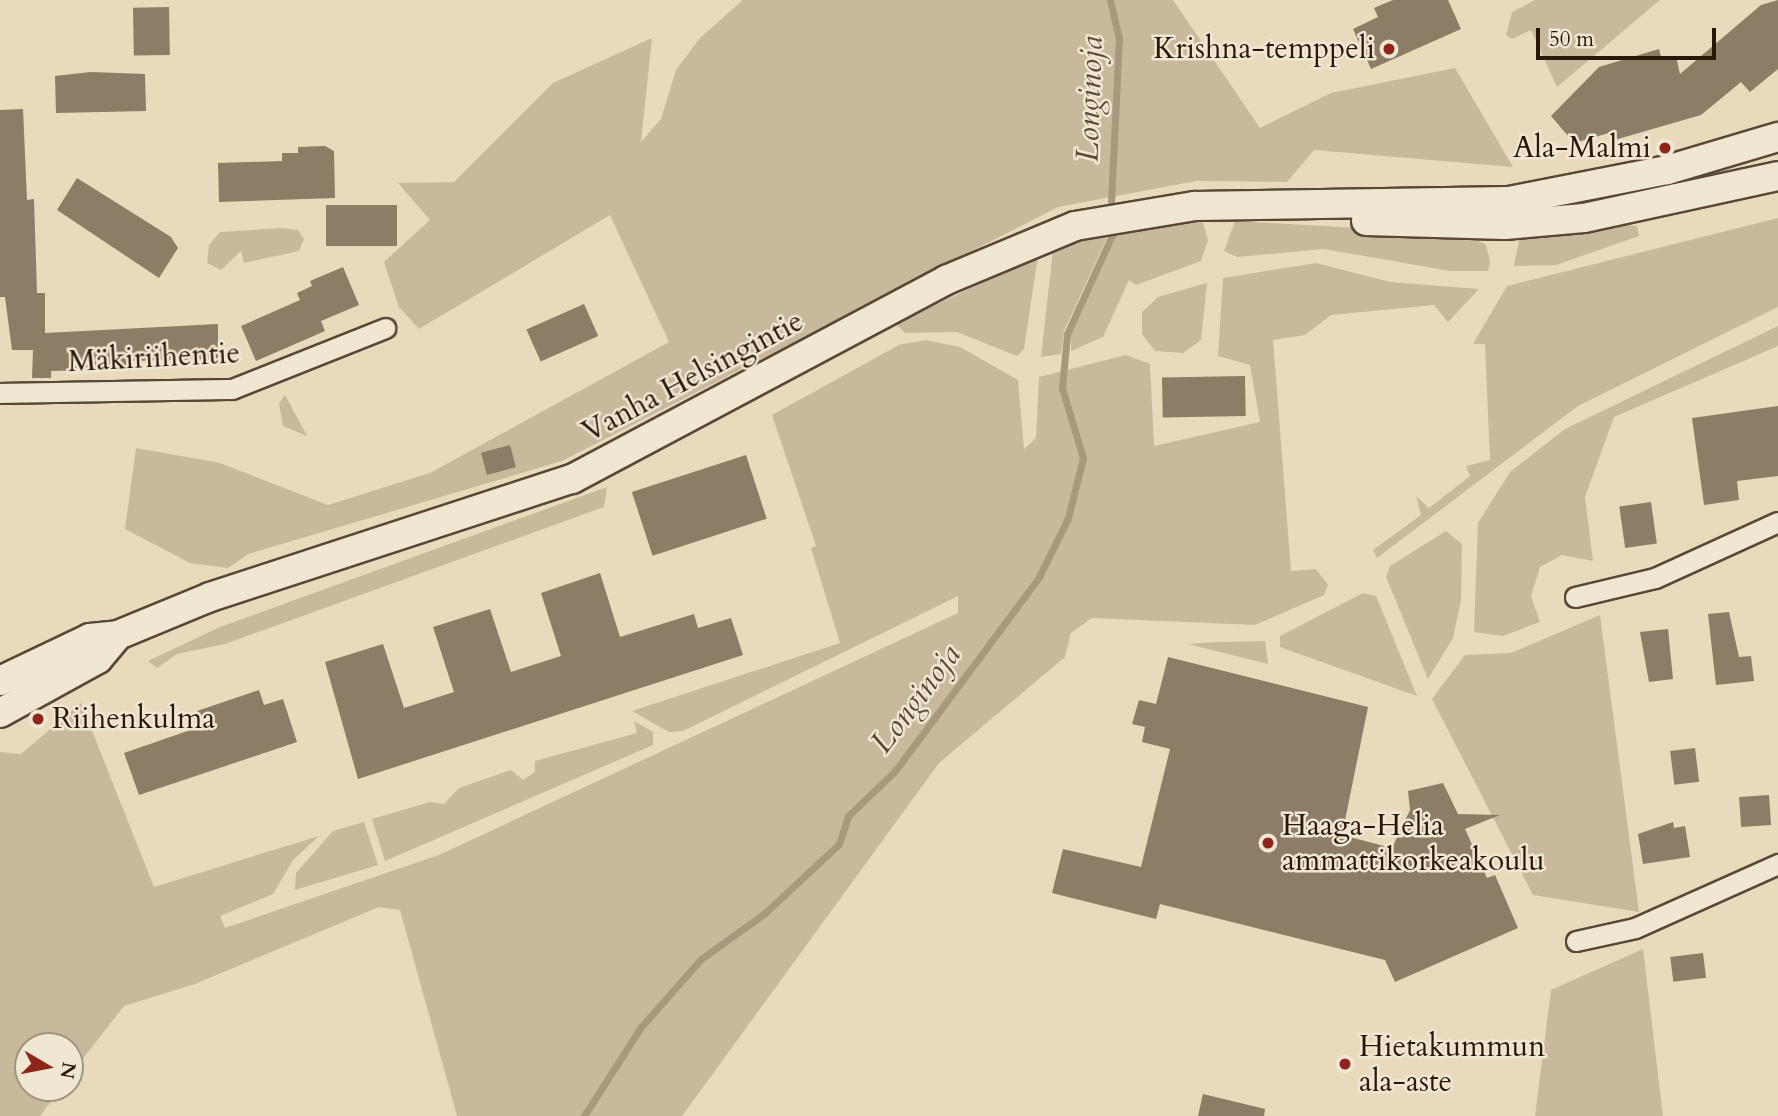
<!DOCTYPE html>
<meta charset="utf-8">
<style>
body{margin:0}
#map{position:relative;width:1778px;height:1116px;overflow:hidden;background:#e8dabb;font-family:Cardo,serif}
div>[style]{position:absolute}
.green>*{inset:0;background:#c8b99d}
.stream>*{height:7px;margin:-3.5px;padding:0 3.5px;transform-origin:3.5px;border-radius:3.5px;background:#a8987e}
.building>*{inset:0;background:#8d7c66;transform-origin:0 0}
.roads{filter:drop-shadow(2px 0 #5a4836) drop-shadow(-2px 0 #5a4836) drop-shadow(0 2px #5a4836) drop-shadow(0 -2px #5a4836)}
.street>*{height:19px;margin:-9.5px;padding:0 9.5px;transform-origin:9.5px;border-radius:9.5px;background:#f0e7d3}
.secondary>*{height:28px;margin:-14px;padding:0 14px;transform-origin:14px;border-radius:14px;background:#f0e7d3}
.dots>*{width:19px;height:19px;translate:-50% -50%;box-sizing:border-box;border:4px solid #f0e7d3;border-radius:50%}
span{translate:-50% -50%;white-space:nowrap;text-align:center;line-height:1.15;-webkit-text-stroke:5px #f0e7d3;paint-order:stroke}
.poi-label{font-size:30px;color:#2b1709}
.right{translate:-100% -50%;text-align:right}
.left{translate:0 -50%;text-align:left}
.street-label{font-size:30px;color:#2b1709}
.water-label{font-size:32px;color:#5d4b38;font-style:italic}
.north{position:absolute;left:14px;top:1032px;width:70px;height:70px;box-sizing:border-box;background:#f0e7d3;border:2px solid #a19482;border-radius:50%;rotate:100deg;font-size:19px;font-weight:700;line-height:28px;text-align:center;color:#2b1709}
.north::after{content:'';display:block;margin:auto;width:24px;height:32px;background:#8f2418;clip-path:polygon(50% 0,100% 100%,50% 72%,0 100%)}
.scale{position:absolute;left:1536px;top:28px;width:180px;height:32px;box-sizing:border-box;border:4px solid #2b1709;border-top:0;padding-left:9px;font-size:21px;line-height:24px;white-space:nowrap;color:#2b1709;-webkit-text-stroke:5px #f0e7d3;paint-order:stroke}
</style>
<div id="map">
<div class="green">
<i style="clip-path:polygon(743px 0,1173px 0,1260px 128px,1331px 93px,1455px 68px,1513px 167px,1314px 150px,1287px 182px,1196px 181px,1058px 207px,562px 461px,248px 554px,228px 568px,190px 563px,125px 529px,136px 448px,220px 463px,328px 505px,430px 473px,669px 342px,610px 215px,419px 329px,399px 307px,384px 262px,430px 220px,398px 183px,454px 182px,553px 83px,652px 38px,641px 142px,661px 119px,676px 70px,700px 38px)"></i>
<i style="clip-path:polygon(1535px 0,1660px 0,1557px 87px,1531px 30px,1512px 39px,1506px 35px,1512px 12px)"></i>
<i style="clip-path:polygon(1778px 218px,1778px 307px,1578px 406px,1377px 558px,1373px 550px,1421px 515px,1416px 496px,1429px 508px,1470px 476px,1466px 466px,1490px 460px,1485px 344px,1473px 344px,1507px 286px)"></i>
<i style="clip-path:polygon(1202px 220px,1208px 240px,1201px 261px,1136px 285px,1129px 280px,1103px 337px,1071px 351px,1071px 333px,1118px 230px)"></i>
<i style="clip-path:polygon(1235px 221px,1468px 234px,1486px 245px,1490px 261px,1488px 271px,1450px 271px,1324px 249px,1237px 257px,1224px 251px)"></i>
<i style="clip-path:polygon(1590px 222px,1637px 226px,1639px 236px,1556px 265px,1514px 266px,1521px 230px)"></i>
<i style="clip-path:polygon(282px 228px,298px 230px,304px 239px,299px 251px,244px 263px,241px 251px,221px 270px,207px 263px,209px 245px,220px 232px)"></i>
<i style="clip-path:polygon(1109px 233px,1064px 331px,1061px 354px,1041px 357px,1053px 250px)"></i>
<i style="clip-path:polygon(1038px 256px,1024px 349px,1017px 356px,957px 332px,905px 333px,896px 324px)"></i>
<i style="clip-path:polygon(1316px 263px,1390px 282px,1479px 289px,1448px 322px,1434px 305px,1331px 315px,1305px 335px,1273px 340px,1291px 571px,1316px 569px,1328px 585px,1324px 595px,1255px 625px,1092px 618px,1071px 633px,1065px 657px,939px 763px,682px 1116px,457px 1116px,400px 910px,379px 907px,195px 984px,124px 1006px,70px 1075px,70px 1046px,28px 1046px,28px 1088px,61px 1088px,40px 1116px,0 1116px,0 752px,21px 754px,81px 703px,154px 887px,319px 836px,293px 860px,273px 894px,220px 916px,225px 928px,439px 855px,958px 613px,958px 596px,683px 731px,669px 732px,632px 711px,840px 643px,811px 548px,816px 546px,772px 415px,899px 345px,925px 340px,960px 347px,1018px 380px,1024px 449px,1036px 438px,1039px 377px,1126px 355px,1150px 364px,1154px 446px,1260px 422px,1250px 365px,1218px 356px,1223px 278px)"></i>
<i style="clip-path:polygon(1207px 283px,1201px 340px,1183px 353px,1155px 351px,1142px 334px,1142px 312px,1158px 297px)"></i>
<i style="clip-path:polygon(1778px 326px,1778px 346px,1614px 417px,1585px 497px,1593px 561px,1562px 555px,1540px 567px,1531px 596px,1540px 622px,1503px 636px,1474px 632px,1478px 523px,1510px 472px,1565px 429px)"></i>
<i style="clip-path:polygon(285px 395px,307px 436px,283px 426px,279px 403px)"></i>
<i style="clip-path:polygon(607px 487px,604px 507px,225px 644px,177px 654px,157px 668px,148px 661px,220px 627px)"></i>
<i style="clip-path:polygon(1446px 531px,1462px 544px,1461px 600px,1453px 638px,1428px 679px,1386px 577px,1390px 566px)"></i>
<i style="clip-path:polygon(1363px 593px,1376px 596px,1417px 696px,1280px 647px,1280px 636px)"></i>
<i style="clip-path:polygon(1600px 615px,1639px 912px,1533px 895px,1432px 699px,1465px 655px,1511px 653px)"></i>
<i style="clip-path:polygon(1265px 641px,1268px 664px,1188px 644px,1218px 642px)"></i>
<i style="clip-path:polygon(634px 721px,653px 732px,653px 745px,385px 861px,372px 819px,430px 802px,444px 804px,459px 788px,511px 770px,523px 780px,535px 772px,535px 761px,637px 733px)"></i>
<i style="clip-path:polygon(364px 822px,378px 865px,295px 890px,296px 873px,333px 831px)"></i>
<i style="clip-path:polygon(1643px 949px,1663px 1116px,1535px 1116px,1551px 990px)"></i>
</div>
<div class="stream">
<i style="left:1110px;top:0;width:39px;rotate:77deg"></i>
<i style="left:1119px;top:38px;width:163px;rotate:92.8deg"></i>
<i style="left:584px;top:1116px;width:106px;rotate:-57.4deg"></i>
<i style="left:641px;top:1027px;width:91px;rotate:-48.6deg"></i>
<i style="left:701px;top:959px;width:79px;rotate:-35.7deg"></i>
<i style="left:765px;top:913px;width:101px;rotate:-43deg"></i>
<i style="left:839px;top:844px;width:29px;rotate:-72deg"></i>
<i style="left:848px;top:816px;width:65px;rotate:-43.8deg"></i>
<i style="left:895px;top:771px;width:242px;rotate:-53.4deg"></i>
<i style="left:1039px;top:577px;width:66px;rotate:-63.8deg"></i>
<i style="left:1068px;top:518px;width:62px;rotate:-76deg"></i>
<i style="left:1083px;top:458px;width:73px;rotate:-106.7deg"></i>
<i style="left:1062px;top:388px;width:54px;rotate:-84.7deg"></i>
<i style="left:1067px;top:334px;width:113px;rotate:-65.5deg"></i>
</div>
<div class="building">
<i style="clip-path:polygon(1393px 0,1448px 0,1461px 29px,1371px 69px,1353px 29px,1378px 17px,1374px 8px)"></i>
<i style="clip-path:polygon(1778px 0,1778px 69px,1750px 92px,1741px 82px,1701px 115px,1611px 141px,1609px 133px,1574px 143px,1551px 116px,1599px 67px,1659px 49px,1662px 60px,1676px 56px,1680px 74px,1761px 5px)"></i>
<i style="left:169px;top:7px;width:48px;height:36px;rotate:89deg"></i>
<i style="clip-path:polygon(91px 72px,145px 74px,146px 111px,56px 113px,55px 76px)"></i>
<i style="clip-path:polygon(23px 109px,27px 200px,34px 199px,37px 293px,45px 293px,45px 333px,218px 324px,218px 359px,131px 361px,131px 369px,51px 371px,51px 378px,32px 378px,33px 350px,12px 350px,5px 297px,0 297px,0 110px)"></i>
<i style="clip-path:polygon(325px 146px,334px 151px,335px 198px,219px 202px,218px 163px,282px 161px,282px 153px,298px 153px,298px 147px)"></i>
<i style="clip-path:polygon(77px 178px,171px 237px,178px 248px,159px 278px,57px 210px)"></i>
<i style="left:326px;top:205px;width:71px;height:41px"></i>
<i style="clip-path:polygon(343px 267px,359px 305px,321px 321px,325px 331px,256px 361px,241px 326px,300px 300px,297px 293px,312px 286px,310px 281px)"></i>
<i style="left:584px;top:304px;width:35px;height:63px;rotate:66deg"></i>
<i style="left:1245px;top:376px;width:40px;height:83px;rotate:89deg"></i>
<i style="clip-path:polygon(1778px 406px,1778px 476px,1737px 481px,1739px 500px,1704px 505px,1692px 418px)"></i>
<i style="left:510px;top:445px;width:23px;height:30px;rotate:75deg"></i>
<i style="left:746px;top:455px;width:67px;height:120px;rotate:72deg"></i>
<i style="left:1651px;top:502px;width:42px;height:32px;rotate:82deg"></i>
<i style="clip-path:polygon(600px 573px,620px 637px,694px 614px,698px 628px,731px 618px,743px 655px,358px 779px,325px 662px,383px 644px,404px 708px,454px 692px,433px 627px,490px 609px,511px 672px,561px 656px,541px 593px)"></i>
<i style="clip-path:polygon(1729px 612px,1739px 657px,1751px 656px,1754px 681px,1716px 685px,1708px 614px)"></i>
<i style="clip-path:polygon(1668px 629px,1673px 679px,1649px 682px,1640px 632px)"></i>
<i style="clip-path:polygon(1168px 657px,1368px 707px,1342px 835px,1392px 848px,1410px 810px,1408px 791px,1443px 783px,1458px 814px,1500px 815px,1465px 829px,1487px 878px,1495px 875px,1518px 928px,1395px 982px,1385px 960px,1160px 904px,1156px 919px,1052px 893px,1063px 849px,1141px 867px,1170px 749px,1142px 742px,1145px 727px,1132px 724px,1139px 700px,1156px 704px)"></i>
<i style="clip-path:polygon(259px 690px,264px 705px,283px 699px,297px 742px,139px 795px,124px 753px,202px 726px,197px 711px)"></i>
<i style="left:1695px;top:748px;width:34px;height:25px;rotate:83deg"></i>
<i style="left:1769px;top:795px;width:30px;height:30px;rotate:86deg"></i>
<i style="clip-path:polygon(1673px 822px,1674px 828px,1685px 826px,1690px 857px,1643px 864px,1638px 834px)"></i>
<i style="left:1703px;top:953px;width:25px;height:33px;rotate:83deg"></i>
<i style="clip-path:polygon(1203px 1094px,1265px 1109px,1264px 1116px,1198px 1116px)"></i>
</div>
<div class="roads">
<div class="street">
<i style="left:0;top:393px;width:232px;rotate:-1deg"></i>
<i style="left:232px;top:389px;width:165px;rotate:-21.7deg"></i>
<i style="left:1575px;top:597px;width:82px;rotate:-13.4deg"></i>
<i style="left:1655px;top:578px;width:135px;rotate:-24.5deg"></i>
<i style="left:1576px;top:941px;width:60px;rotate:-12.4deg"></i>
<i style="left:1635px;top:928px;width:157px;rotate:-24.1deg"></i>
</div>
<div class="secondary">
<i style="left:1366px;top:221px;width:139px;rotate:1.6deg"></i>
<i style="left:1505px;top:225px;width:79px;rotate:-5.1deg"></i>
<i style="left:1584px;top:218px;width:198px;rotate:-12.2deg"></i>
<i style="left:0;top:681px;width:100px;rotate:-25.5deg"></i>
<i style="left:90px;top:638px;width:28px;rotate:-6deg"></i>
<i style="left:118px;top:635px;width:100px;rotate:-22.4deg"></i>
<i style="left:210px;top:597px;width:381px;rotate:-18.1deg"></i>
<i style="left:572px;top:479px;width:424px;rotate:-28deg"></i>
<i style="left:946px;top:280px;width:140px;rotate:-22.7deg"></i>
<i style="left:1075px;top:226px;width:122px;rotate:-9.5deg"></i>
<i style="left:1195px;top:206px;width:314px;rotate:-0.9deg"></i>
<i style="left:1509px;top:201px;width:161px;rotate:-11.1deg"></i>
<i style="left:1667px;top:170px;width:116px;rotate:-16.6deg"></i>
<i style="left:0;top:713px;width:112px;rotate:-28.9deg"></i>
<i style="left:98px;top:659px;width:31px;rotate:-50deg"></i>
</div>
</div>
<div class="dots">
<i style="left:1389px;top:49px;background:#8f2418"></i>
<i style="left:1665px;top:148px;background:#8f2418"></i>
<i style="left:38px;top:719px;background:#8f2418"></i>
<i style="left:1268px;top:843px;background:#8f2418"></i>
<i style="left:1345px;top:1064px;background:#8f2418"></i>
</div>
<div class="poi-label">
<span class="right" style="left:1375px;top:49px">Krishna-temppeli</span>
<span class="right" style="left:1651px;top:148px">Ala-Malmi</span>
<span class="left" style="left:52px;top:719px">Riihenkulma</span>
<span class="left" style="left:1282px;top:843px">Haaga-Helia<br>ammattikorkeakoulu</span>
<span class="left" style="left:1359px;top:1064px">Hietakummun<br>ala-aste</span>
</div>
<div class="street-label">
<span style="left:154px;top:358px;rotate:-3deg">Mäkiriihentie</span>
<span style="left:693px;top:377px;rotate:-28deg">Vanha Helsingintie</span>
</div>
<div class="water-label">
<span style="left:1090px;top:99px;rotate:-88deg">Longinoja</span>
<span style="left:916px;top:699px;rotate:-53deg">Longinoja</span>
</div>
<div class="north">N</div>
<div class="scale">50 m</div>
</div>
